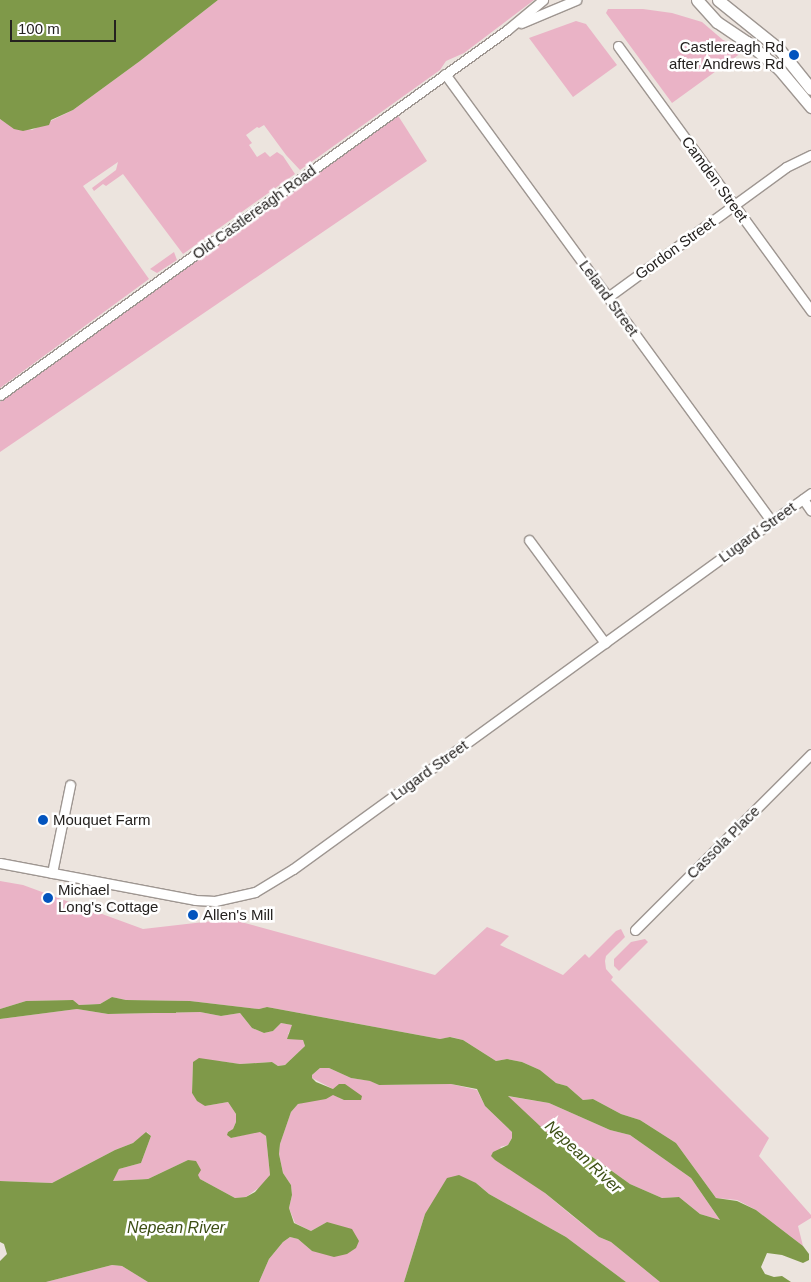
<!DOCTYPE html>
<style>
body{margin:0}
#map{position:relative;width:811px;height:1282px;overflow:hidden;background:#ece4de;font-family:Helvetica,sans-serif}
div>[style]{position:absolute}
.green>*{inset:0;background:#eab3c6}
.water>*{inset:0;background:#7f9949}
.roads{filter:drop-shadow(1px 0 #9e9691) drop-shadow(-1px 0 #9e9691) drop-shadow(0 1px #9e9691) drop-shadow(0 -1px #9e9691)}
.minor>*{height:9px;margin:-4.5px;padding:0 4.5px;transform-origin:4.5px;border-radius:4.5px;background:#fff}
.major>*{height:11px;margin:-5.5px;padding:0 5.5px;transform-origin:5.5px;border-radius:5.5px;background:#fff}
.dots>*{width:14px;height:14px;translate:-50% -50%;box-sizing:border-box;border:2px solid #fff;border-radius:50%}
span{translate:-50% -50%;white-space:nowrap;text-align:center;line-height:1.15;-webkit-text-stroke:5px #fff;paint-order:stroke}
.poi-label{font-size:15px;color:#252220}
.right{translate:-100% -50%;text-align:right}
.left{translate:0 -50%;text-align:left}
.street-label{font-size:15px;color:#252220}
.water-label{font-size:16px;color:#3d4f15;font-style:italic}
.scale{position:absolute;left:10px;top:20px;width:106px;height:22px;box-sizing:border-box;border:2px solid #252220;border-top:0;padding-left:6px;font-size:15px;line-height:18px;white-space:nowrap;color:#252220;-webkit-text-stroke:4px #fff;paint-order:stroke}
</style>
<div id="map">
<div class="green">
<i style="clip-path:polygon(218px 0,534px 0,464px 53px,446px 61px,440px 70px,300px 170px,286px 155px,264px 125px,259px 128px,257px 127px,246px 135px,252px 143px,249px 145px,257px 157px,265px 152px,270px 157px,277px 152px,283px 156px,295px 174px,183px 254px,123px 174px,106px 186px,103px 184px,94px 191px,92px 188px,116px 170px,118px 162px,83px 186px,149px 279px,0 388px,0 119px,6px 123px,32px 130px,73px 110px,140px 61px)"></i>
<i style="clip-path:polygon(608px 9px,643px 9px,672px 13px,702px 22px,723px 40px,733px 44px,741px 53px,672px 103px,606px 13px)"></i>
<i style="clip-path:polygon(576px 21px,586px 24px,617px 65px,573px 97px,529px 38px)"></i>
<i style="clip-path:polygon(397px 114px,427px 161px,0 452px,0 402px)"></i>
<i style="clip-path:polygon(174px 252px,177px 260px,157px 273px,150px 269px)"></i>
<i style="clip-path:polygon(0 881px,23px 885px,143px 929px,230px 919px,435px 975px,487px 927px,509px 936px,500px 945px,563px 975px,585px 954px,589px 958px,616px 931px,621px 929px,625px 937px,606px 956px,605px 961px,606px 969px,613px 977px,611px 980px,769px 1138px,759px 1156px,811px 1215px,811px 1218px,798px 1226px,803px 1246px,756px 1210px,737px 1200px,716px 1198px,676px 1143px,640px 1120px,621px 1114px,593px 1099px,583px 1100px,567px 1086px,556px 1083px,540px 1070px,522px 1062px,507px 1059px,496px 1061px,463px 1040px,451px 1037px,440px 1039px,267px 1007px,259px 1009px,190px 1001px,126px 1000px,112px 997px,100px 1004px,79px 1005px,73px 1000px,26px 1001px,0 1009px)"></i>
<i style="clip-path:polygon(645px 939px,648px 942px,619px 971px,614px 966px,614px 959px,631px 942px)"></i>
<i style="clip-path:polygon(77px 1009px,108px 1014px,200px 1012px,221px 1016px,240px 1013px,252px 1028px,264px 1033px,273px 1031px,281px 1023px,293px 1025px,288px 1034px,303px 1040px,305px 1046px,285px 1065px,278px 1066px,272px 1062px,240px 1064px,218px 1061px,193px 1062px,192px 1093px,205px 1106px,228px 1102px,236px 1114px,236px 1122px,233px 1129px,228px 1132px,231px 1138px,260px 1131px,266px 1136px,270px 1175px,264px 1184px,246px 1197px,235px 1198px,200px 1179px,188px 1160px,148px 1179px,112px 1181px,119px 1169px,141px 1163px,151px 1136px,147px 1132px,133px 1143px,115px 1150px,52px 1183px,0 1181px,0 1019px)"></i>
<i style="clip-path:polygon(320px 1068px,329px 1068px,351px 1078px,371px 1081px,379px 1085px,451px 1084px,477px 1090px,485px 1106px,512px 1132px,512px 1138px,508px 1145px,500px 1147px,545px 1193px,570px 1214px,599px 1237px,611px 1242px,660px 1282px,626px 1282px,566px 1237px,489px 1194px,476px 1183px,425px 1214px,404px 1282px,259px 1282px,269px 1259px,283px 1242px,290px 1237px,298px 1239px,312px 1251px,327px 1222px,311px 1231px,295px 1223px,289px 1208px,292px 1195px,291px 1185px,283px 1173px,279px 1154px,280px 1144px,291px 1112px,298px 1104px,333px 1094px,344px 1100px,333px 1089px,312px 1078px,312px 1075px)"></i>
<i style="clip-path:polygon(507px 1096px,549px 1103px,610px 1130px,630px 1135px,691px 1178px,720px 1220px,700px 1214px,679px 1197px,662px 1198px,630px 1184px,591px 1156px,556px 1141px)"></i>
<i style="clip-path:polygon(112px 1265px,122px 1266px,148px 1282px,46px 1282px)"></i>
</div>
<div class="water">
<i style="clip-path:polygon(0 0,218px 0,140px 61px,73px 110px,51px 120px,49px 125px,23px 131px,14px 129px,0 119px)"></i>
<i style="clip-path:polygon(evenodd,112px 997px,126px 1000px,190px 1001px,259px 1009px,267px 1007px,440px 1039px,450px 1037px,463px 1040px,496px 1061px,507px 1059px,522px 1062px,540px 1070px,556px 1083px,567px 1086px,583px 1100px,593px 1099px,621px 1114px,640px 1120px,676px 1143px,716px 1198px,737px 1201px,756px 1210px,803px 1246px,809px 1254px,809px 1260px,803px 1263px,782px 1255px,767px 1253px,761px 1267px,765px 1274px,774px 1277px,782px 1276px,791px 1282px,660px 1282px,611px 1242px,599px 1237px,545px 1193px,495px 1160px,491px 1156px,493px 1152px,508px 1145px,512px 1138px,512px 1132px,485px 1106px,477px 1089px,451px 1084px,379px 1085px,370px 1081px,351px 1078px,329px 1068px,320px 1068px,312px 1075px,312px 1078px,316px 1082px,333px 1089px,339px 1084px,345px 1084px,362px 1096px,361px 1100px,344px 1100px,333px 1095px,326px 1099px,298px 1104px,291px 1112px,280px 1144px,279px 1154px,283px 1173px,291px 1185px,292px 1195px,289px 1208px,294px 1223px,311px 1231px,327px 1222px,352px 1229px,359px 1241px,356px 1248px,347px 1254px,334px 1257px,312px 1251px,298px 1239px,290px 1237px,283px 1242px,269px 1259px,259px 1282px,148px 1282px,122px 1266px,112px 1265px,46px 1282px,0 1282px,0 1261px,7px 1254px,4px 1244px,0 1242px,0 1181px,52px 1183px,115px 1150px,133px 1143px,146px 1132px,151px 1136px,141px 1163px,119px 1169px,113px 1181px,148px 1179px,188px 1160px,196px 1161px,201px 1170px,198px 1175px,200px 1179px,235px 1198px,246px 1197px,255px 1192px,270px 1175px,266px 1136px,260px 1132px,231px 1138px,227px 1135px,228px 1132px,233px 1129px,236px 1122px,236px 1114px,228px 1102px,205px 1106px,197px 1101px,192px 1093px,193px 1062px,199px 1058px,240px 1064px,272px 1062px,278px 1066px,285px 1065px,305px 1046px,303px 1040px,287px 1039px,292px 1025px,281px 1023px,273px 1031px,264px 1033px,252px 1028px,240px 1013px,221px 1016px,200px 1012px,108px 1014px,77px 1009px,0 1019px,0 1009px,26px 1001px,73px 1000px,79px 1005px,100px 1004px,112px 997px,508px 1096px,549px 1103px,610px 1130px,630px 1135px,691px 1178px,720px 1220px,700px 1214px,679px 1197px,662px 1198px,630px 1184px,591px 1156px,556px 1141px,508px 1096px)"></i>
<i style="clip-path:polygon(459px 1175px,476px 1183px,489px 1194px,566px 1237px,626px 1282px,404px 1282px,425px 1214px,447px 1178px)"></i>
</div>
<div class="roads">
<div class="minor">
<i style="left:521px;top:23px;width:60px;rotate:-22.7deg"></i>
<i style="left:618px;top:46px;width:328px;rotate:53.9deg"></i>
<i style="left:445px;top:74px;width:555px;rotate:53.87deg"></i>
<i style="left:608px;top:297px;width:220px;rotate:-36.1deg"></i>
<i style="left:786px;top:167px;width:28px;rotate:-26deg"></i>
<i style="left:0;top:395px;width:625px;rotate:-35.75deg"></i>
<i style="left:507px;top:30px;width:47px;rotate:-39.8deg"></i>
<i style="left:803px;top:499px;width:14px;rotate:56deg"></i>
<i style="left:529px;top:540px;width:128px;rotate:53.6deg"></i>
<i style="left:0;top:863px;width:198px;rotate:10.7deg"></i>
<i style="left:195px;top:900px;width:20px;rotate:3deg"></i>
<i style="left:215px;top:901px;width:41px;rotate:-12.7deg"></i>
<i style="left:255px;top:892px;width:44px;rotate:-31.2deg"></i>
<i style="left:293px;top:869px;width:640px;rotate:-35.97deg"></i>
<i style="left:52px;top:873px;width:90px;rotate:-78.4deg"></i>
<i style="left:635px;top:930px;width:249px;rotate:-45deg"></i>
</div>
<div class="major">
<i style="left:697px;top:0;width:30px;rotate:48deg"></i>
<i style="left:717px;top:22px;width:36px;rotate:34deg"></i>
<i style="left:747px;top:42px;width:42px;rotate:40.2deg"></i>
<i style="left:779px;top:69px;width:50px;rotate:49.9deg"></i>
<i style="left:718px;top:0;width:78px;rotate:38.8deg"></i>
<i style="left:779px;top:49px;width:51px;rotate:51.3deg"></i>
</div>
</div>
<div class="dots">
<i style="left:794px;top:55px;background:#0354be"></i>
<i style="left:43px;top:820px;background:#0354be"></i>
<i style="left:48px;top:898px;background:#0354be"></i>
<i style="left:193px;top:915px;background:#0354be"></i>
</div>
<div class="poi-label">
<span class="right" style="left:784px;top:55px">Castlereagh Rd<br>after Andrews Rd</span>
<span class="left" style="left:53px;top:820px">Mouquet Farm</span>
<span class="left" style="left:58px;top:898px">Michael<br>Long's Cottage</span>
<span class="left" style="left:203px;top:915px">Allen's Mill</span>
</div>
<div class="street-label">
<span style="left:715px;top:179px;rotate:54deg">Camden Street</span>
<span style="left:254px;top:212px;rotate:-36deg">Old Castlereagh Road</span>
<span style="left:675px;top:248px;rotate:-36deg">Gordon Street</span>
<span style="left:609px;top:298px;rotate:54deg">Leland Street</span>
<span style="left:757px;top:532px;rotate:-36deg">Lugard Street</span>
<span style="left:429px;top:770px;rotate:-36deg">Lugard Street</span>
<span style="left:723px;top:842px;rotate:-45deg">Cassola Place</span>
</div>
<div class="water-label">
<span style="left:583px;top:1157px;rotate:43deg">Nepean River</span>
<span style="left:176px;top:1228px">Nepean River</span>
</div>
<div class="scale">100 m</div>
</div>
